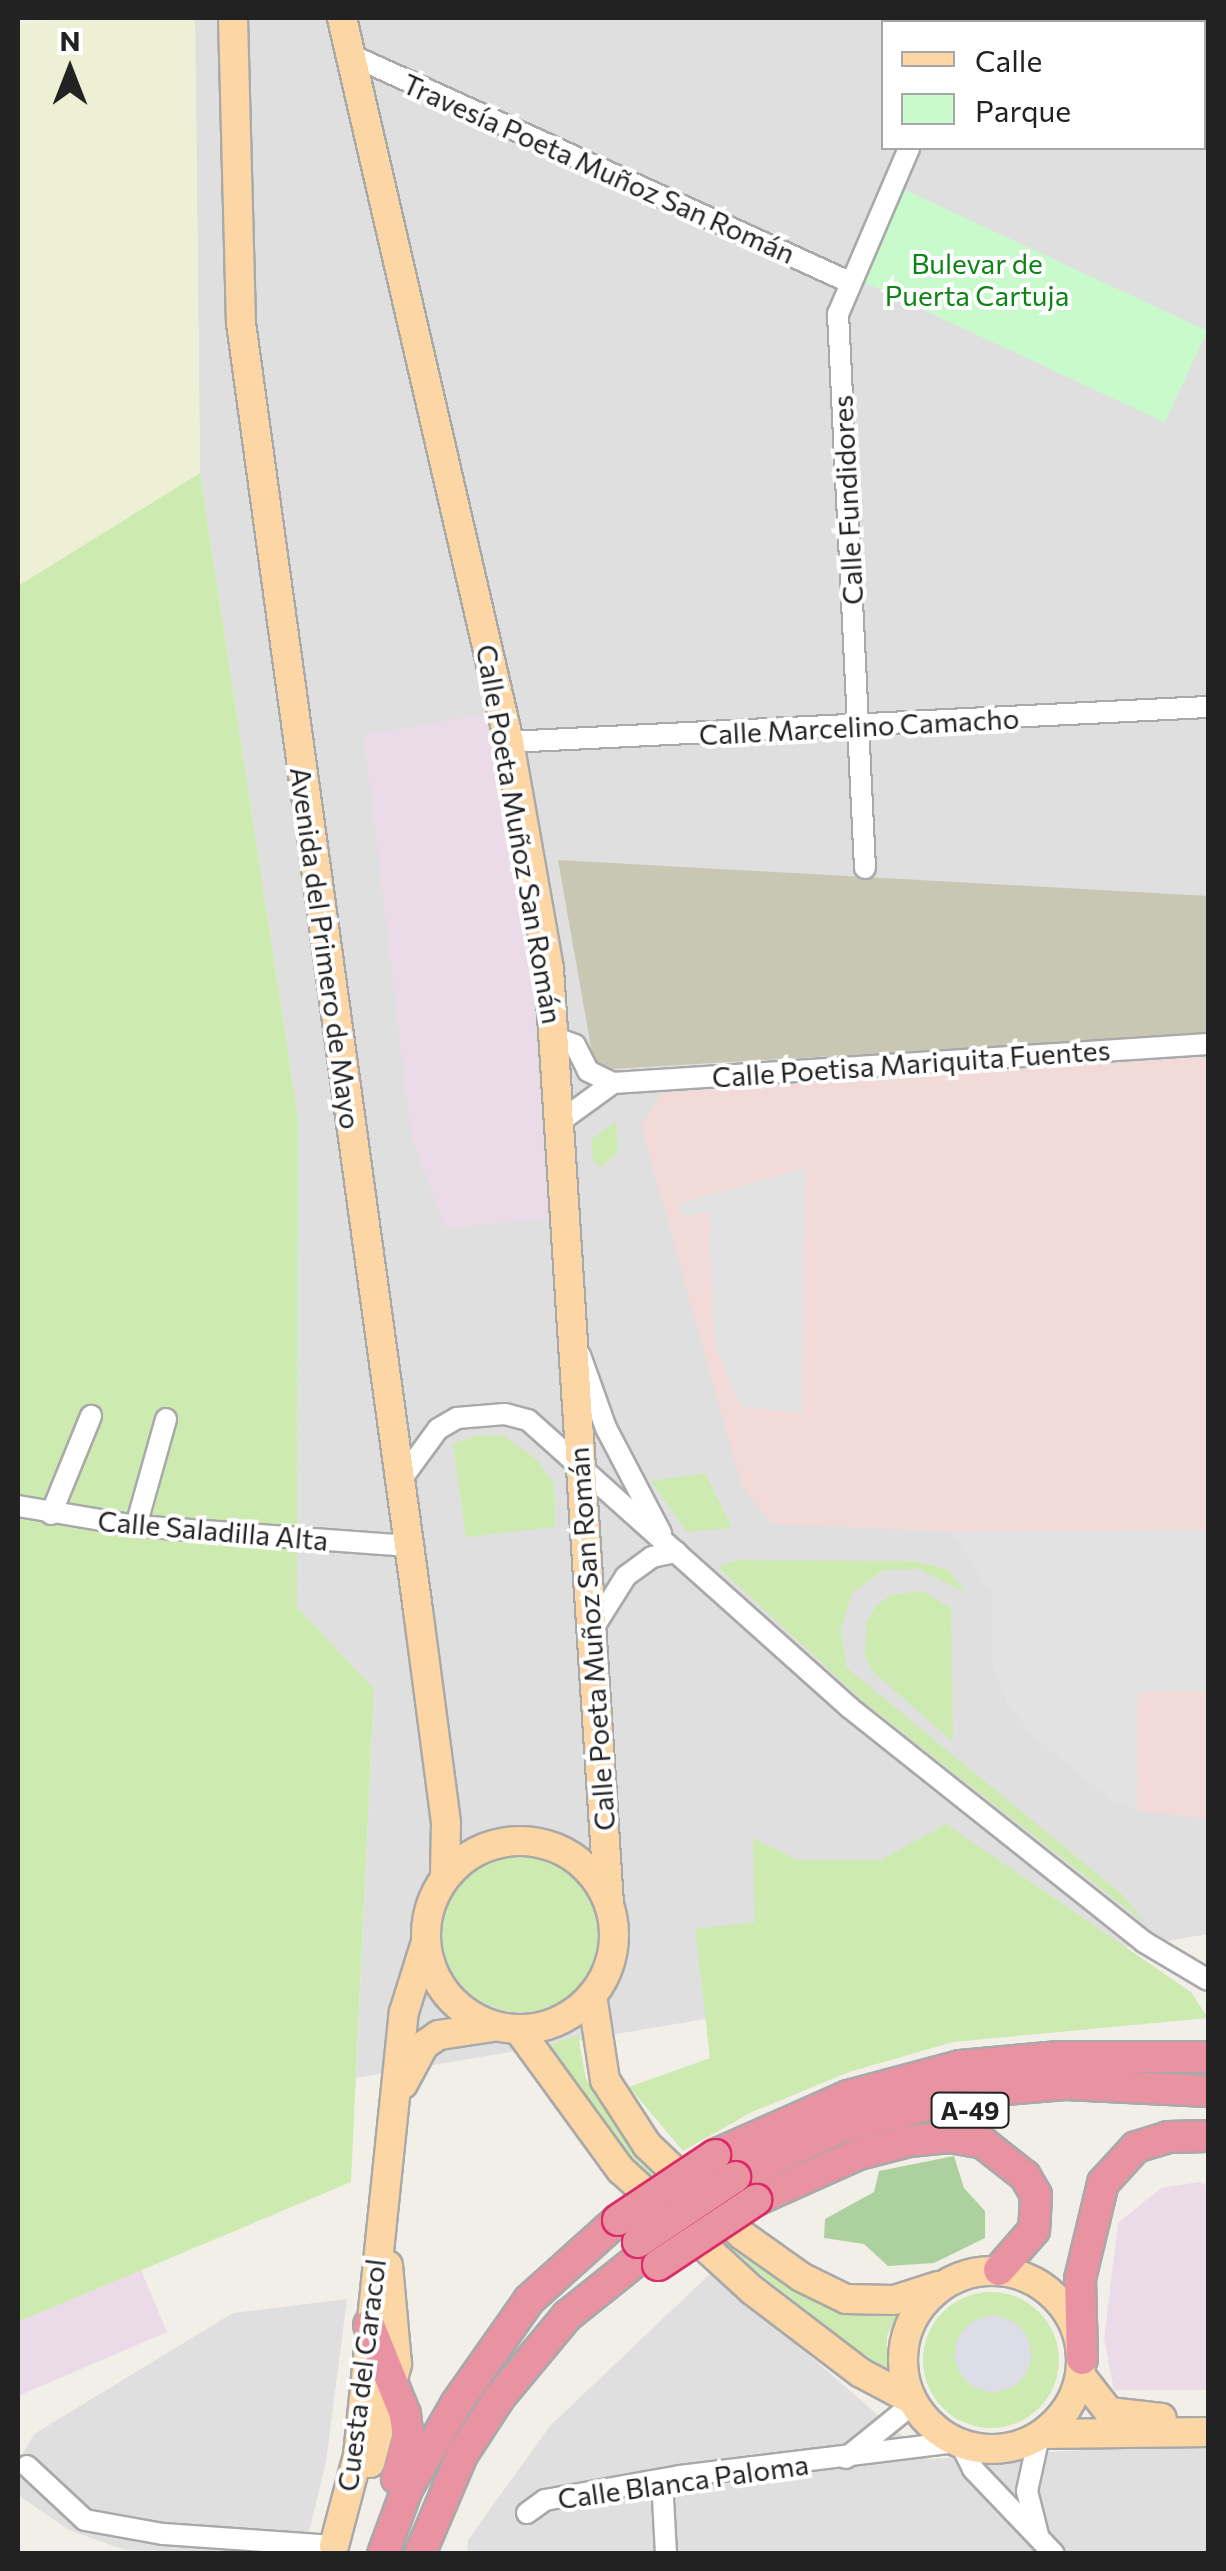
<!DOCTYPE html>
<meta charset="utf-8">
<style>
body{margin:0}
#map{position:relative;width:1226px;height:2571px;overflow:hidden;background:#f2efe9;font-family:Commissioner,sans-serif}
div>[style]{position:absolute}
.residential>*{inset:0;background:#e0dfdf}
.commercial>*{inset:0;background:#f2dad9}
.industrial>*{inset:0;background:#ebdbe8}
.construction>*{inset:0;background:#c7c7b4}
.farmland>*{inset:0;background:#eef0d5}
.grass>*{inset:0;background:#cdebb0}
.round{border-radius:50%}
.forest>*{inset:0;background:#add19e}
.park>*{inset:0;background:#c8facc;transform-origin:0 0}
.parking>*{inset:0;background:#e2e2e2}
.plaza>*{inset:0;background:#dddde8}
.roads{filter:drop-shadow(2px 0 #a9a9a9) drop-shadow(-2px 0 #a9a9a9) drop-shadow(0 2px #a9a9a9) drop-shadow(0 -2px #a9a9a9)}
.minor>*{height:20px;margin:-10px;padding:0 10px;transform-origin:10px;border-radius:10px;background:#fff}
.major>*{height:28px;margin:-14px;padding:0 14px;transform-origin:14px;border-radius:14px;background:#fcd6a4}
.major>.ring{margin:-14px;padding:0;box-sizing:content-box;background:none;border:28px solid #fcd6a4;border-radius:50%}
.highway>*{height:30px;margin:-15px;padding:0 15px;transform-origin:15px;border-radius:15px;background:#e892a2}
.bridges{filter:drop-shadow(2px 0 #dc2a67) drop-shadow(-2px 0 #dc2a67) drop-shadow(0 2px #dc2a67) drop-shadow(0 -2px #dc2a67)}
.highway-bridge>*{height:30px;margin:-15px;padding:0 15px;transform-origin:15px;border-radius:15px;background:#e892a2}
span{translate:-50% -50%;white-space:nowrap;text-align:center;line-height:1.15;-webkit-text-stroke:8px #fff;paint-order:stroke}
.shield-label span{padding:2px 8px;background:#fff;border:2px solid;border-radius:8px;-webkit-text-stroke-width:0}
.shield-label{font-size:25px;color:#222;font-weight:700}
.street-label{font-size:28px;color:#222}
.park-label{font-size:28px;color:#0c8416}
.frame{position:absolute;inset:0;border:20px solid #222;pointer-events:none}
.legend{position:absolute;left:881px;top:20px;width:325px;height:130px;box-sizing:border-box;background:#fff;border:2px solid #a7a7a7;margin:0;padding:12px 18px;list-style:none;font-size:30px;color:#222}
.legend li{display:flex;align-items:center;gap:20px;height:50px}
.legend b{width:50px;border:2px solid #a7a7a7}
.north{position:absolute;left:20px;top:20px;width:100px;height:100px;-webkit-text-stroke:8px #fff;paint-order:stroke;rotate:0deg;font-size:28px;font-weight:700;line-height:40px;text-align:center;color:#222}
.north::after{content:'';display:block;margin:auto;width:35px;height:45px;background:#222;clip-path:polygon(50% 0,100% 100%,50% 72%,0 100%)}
</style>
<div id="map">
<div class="residential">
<i style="clip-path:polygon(evenodd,195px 18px,1208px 18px,1208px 1934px,356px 2078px,374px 1689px,297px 1607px,298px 1117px,200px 473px,195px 18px,884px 22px,1204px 22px,1204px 148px,884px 148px,884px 22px)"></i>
<i style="clip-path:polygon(712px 2272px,929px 2459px,1208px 2443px,1208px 2553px,467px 2554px,468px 2540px,550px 2426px)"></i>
<i style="clip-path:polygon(347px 2299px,326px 2462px,304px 2553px,125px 2550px,69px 2530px,18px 2495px,18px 2463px,34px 2434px,233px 2313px)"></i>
</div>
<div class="commercial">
<i style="clip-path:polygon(1208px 1057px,1208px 1819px,1145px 1812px,1111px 1800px,1037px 1739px,1008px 1705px,993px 1669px,992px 1594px,952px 1532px,773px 1524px,742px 1487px,641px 1125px,662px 1093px)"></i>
</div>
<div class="industrial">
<i style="clip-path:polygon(486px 714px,528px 931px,548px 1219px,445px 1228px,411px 1133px,364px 735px)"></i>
<i style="clip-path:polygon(1199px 2182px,1208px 2186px,1208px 2390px,1114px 2390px,1104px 2339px,1118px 2223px,1161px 2188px)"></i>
<i style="clip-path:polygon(141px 2270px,167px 2332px,18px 2396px,18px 2322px)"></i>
</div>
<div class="construction">
<i style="clip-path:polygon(558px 860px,1208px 896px,1208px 1034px,595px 1070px)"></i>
</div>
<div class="farmland">
<i style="clip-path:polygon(64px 18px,195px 18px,200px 473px,18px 586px,18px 25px)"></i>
</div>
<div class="grass">
<i style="clip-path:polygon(200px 473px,298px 1117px,297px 1607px,374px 1689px,351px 2182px,18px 2322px,18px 586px)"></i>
<i style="clip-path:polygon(616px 1122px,618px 1152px,601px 1167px,593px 1161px,591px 1139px)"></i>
<i style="clip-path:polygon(476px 1435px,504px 1436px,536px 1459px,554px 1483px,555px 1527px,466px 1537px,453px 1444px)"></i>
<i style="clip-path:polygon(705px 1473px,732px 1528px,687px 1532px,651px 1481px)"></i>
<i style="clip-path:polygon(737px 1560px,912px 1561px,947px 1569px,966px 1593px,919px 1569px,883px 1570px,852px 1593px,841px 1631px,846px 1667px,1123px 1895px,1145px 1923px,865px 1703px,718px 1567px)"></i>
<i style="clip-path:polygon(923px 1591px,951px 1608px,953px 1742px,871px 1670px,865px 1655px,867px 1622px,876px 1606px,890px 1595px)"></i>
<i style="clip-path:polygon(946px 1824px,1191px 1992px,1208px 2018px,953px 2042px,849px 2072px,752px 2112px,683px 2151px,629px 2087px,710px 2058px,695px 1929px,755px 1922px,753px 1838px,798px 1860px,881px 1860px)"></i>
<i class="round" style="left:442px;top:1854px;width:158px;height:158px"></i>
<i style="clip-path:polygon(578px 2035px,586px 2079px,645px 2161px,742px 2251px,795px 2291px,844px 2315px,899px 2312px,887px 2336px,887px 2373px,729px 2250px,639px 2167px,549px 2045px)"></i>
<i class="round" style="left:923px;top:2292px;width:136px;height:136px"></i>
</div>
<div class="forest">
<i style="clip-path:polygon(954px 2156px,964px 2188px,985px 2211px,985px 2238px,934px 2263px,888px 2266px,864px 2244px,824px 2238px,825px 2219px,874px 2192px,879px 2171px)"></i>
</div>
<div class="park">
<i style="left:901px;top:188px;width:338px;height:101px;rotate:25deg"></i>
</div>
<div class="parking">
<i style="clip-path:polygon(805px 1168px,802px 1413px,740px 1407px,714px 1341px,709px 1212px,682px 1217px,678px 1204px)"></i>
<i style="clip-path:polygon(1208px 1530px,1208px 1692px,1138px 1692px,1137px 1809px,1111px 1800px,1037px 1739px,1008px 1705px,993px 1669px,992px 1594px,952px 1532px)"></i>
</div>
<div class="plaza">
<i class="round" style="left:955px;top:2316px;width:76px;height:76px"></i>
</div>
<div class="roads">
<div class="minor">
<i style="left:964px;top:22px;width:4px;rotate:-63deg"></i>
<i style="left:351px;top:55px;width:545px;rotate:24.5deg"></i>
<i style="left:509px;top:742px;width:700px;rotate:-2.87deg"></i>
<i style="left:865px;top:868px;width:555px;rotate:-92.79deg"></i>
<i style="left:838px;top:314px;width:181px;rotate:-66.8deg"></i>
<i style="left:556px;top:1038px;width:20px;rotate:20deg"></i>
<i style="left:575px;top:1045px;width:29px;rotate:63deg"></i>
<i style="left:588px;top:1071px;width:28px;rotate:26deg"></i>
<i style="left:613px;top:1083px;width:596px;rotate:-3.75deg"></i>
<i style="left:562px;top:1120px;width:63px;rotate:-36deg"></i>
<i style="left:580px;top:1355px;width:77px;rotate:70.4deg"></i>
<i style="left:606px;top:1428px;width:119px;rotate:62.4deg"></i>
<i style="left:400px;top:1481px;width:64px;rotate:-53.8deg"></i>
<i style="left:438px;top:1429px;width:22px;rotate:-30deg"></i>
<i style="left:457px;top:1418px;width:48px;rotate:-4.8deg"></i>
<i style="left:505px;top:1414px;width:24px;rotate:15deg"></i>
<i style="left:528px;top:1420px;width:432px;rotate:41.8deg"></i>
<i style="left:850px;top:1708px;width:376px;rotate:38.5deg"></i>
<i style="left:1144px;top:1942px;width:74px;rotate:30.7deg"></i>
<i style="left:18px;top:1506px;width:120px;rotate:9.6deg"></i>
<i style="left:136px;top:1526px;width:274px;rotate:4.2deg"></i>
<i style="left:51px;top:1514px;width:106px;rotate:-67.8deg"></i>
<i style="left:136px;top:1526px;width:111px;rotate:-74.3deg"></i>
<i style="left:594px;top:1627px;width:60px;rotate:-57.9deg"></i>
<i style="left:626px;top:1576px;width:32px;rotate:-36deg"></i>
<i style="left:652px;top:1557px;width:25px;rotate:-12deg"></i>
<i style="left:960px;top:2443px;width:29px;rotate:63deg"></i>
<i style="left:973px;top:2469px;width:117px;rotate:46.4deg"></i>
<i style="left:846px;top:2458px;width:87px;rotate:-39deg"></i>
<i style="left:27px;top:2466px;width:79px;rotate:43deg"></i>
<i style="left:85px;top:2520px;width:79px;rotate:10.2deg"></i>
<i style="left:163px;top:2534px;width:171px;rotate:4deg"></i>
<i style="left:662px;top:2480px;width:74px;rotate:86.9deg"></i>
<i style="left:527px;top:2513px;width:22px;rotate:-36deg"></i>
<i style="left:545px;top:2500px;width:137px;rotate:-10.1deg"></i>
<i style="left:680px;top:2476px;width:278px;rotate:-7deg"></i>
<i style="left:1038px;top:2535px;width:45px;rotate:-104deg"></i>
<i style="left:1027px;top:2491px;width:56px;rotate:-77.7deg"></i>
</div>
<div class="major">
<i style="left:233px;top:18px;width:305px;rotate:88.5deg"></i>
<i style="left:241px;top:323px;width:1299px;rotate:82.17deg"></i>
<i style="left:418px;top:1610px;width:215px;rotate:82.5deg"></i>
<i style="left:446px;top:1823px;width:54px;rotate:91.1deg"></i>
<i style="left:342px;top:18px;width:743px;rotate:77.01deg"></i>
<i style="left:509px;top:742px;width:230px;rotate:80deg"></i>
<i style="left:549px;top:969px;width:937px;rotate:86.33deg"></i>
<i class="ring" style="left:426px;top:1841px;width:160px;height:160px"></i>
<i style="left:592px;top:1995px;width:86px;rotate:81.3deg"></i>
<i style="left:605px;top:2080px;width:77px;rotate:57.1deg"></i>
<i style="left:647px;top:2145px;width:131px;rotate:43.5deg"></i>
<i style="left:742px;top:2235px;width:72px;rotate:35.4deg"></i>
<i style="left:801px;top:2277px;width:50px;rotate:26.1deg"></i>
<i style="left:846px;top:2299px;width:48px;rotate:1.2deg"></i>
<i style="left:894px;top:2300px;width:46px;rotate:-17.7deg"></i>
<i style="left:518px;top:2029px;width:175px;rotate:53.9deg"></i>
<i style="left:621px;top:2170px;width:178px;rotate:42.5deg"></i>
<i style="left:752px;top:2290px;width:137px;rotate:37.3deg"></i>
<i style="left:861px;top:2373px;width:58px;rotate:27.9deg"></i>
<i style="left:403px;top:2084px;width:44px;rotate:-61.7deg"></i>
<i style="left:424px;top:2045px;width:18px;rotate:-34deg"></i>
<i style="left:439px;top:2035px;width:54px;rotate:-8.6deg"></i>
<i class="ring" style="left:903px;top:2271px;width:150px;height:150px"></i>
<i style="left:1081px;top:2376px;width:46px;rotate:52.1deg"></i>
<i style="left:1109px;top:2412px;width:53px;rotate:6.5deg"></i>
<i style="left:1043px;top:2434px;width:165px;rotate:-0.7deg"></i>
<i style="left:370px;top:2463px;width:103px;rotate:-74.7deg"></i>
<i style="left:397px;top:2364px;width:99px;rotate:-95.2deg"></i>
<i style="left:334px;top:2546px;width:94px;rotate:-75.2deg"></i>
<i style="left:358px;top:2455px;width:445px;rotate:-84.1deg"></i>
<i style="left:404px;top:2012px;width:73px;rotate:-72.6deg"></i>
</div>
<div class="highway">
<i style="left:715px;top:2155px;width:145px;rotate:-23.9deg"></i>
<i style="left:848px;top:2096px;width:116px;rotate:-15deg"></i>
<i style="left:960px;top:2066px;width:99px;rotate:-5.2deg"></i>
<i style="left:1059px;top:2057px;width:149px"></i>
<i style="left:735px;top:2177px;width:115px;rotate:-25.2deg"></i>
<i style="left:839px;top:2128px;width:147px;rotate:-14.6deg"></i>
<i style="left:981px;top:2091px;width:85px;rotate:-4.7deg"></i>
<i style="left:1066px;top:2084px;width:142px;rotate:2.8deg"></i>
<i style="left:756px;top:2200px;width:113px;rotate:-24.1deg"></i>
<i style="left:859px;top:2154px;width:52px;rotate:-14.6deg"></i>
<i style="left:909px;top:2141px;width:41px;rotate:-5.6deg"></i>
<i style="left:950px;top:2137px;width:34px;rotate:10deg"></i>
<i style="left:983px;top:2143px;width:53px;rotate:38.2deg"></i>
<i style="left:1025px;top:2176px;width:22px;rotate:60deg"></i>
<i style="left:1036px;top:2195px;width:35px;rotate:93deg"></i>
<i style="left:1034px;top:2230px;width:53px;rotate:131.2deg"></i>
<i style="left:369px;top:2325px;width:96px;rotate:68deg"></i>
<i style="left:405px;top:2414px;width:25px;rotate:83deg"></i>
<i style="left:408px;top:2439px;width:41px;rotate:105.8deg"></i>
<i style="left:1082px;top:2359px;width:80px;rotate:-91.4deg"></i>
<i style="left:1080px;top:2279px;width:99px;rotate:-76.5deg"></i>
<i style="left:1103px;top:2183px;width:49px;rotate:-47.5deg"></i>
<i style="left:1136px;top:2147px;width:34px;rotate:-17deg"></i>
<i style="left:1168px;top:2137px;width:40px;rotate:-1.4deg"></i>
<i style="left:383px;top:2554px;width:69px;rotate:-69.7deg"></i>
<i style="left:407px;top:2489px;width:98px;rotate:-60deg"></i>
<i style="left:456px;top:2404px;width:127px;rotate:-54.9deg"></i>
<i style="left:529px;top:2300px;width:120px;rotate:-42deg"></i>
<i style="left:420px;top:2554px;width:108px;rotate:-67deg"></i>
<i style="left:462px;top:2455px;width:68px;rotate:-57deg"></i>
<i style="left:499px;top:2398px;width:107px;rotate:-50.3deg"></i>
<i style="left:567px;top:2316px;width:102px;rotate:-38.7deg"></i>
</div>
</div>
<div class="bridges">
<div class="highway-bridge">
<i style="left:618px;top:2220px;width:117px;rotate:-33.8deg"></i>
<i style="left:638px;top:2242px;width:117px;rotate:-33.8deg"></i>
<i style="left:658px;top:2265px;width:118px;rotate:-33.6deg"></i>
</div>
</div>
<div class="shield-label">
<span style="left:970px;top:2110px">A-49</span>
</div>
<div class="street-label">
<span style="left:599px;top:168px;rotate:24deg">Travesía Poeta Muñoz San Román</span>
<span style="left:847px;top:500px;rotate:-93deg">Calle Fundidores</span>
<span style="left:859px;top:726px;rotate:-3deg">Calle Marcelino Camacho</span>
<span style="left:520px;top:834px;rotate:80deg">Calle Poeta Muñoz San Román</span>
<span style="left:326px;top:948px;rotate:82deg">Avenida del Primero de Mayo</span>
<span style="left:911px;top:1063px;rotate:-4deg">Calle Poetisa Mariquita Fuentes</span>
<span style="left:213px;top:1530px;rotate:5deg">Calle Saladilla Alta</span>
<span style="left:591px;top:1639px;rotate:-94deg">Calle Poeta Muñoz San Román</span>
<span style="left:361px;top:2375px;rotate:-83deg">Cuesta del Caracol</span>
<span style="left:683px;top:2481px;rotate:-8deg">Calle Blanca Paloma</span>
</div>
<div class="park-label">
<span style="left:977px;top:279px">Bulevar de<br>Puerta Cartuja</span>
</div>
<div class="frame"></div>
<ul class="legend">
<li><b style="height:12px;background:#fcd6a4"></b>Calle</li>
<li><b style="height:28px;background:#c8facc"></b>Parque</li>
</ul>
<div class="north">N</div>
</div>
